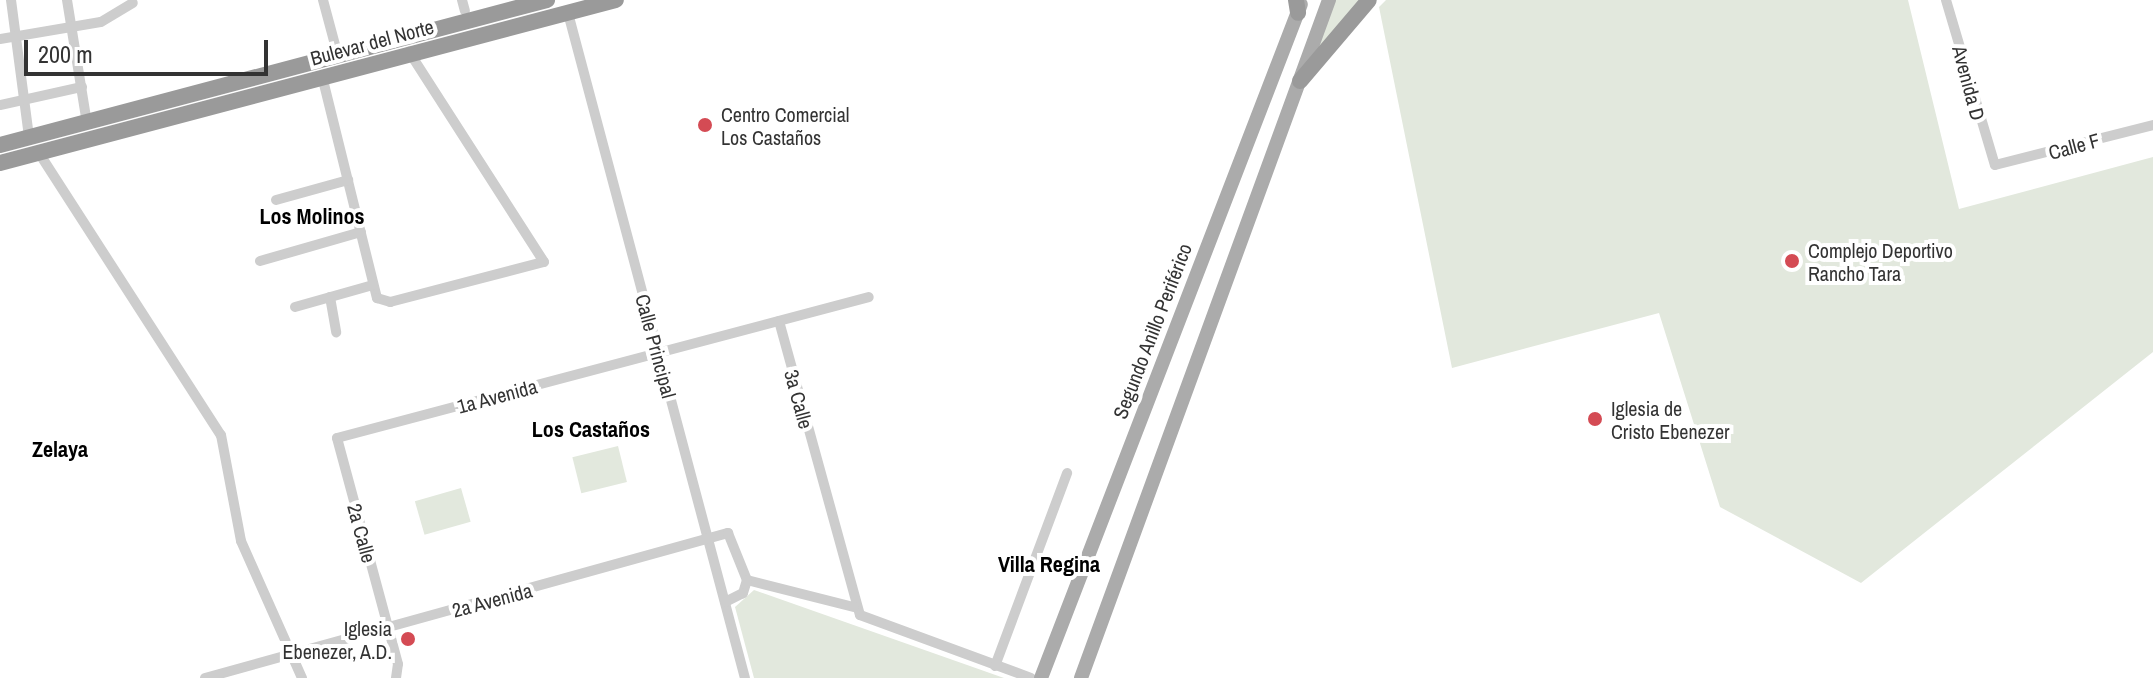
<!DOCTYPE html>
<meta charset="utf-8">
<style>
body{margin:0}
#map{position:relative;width:2153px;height:678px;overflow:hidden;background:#fff;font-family:"Archivo Narrow",sans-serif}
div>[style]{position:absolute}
.green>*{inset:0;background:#e2e8dd;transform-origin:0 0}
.minor>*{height:10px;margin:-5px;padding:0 5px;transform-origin:5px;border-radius:5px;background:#cdcdcd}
.major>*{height:14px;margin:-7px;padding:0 7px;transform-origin:7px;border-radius:7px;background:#ababab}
.highway>*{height:16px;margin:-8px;padding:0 8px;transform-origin:8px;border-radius:8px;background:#9a9a9a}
.dots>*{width:22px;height:22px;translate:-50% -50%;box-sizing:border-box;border:4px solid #fff;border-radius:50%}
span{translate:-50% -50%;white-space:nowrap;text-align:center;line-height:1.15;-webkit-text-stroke:8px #fff;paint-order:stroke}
.street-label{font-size:20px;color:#333}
.poi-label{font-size:20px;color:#333}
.left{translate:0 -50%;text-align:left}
.right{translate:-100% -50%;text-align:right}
.neighbourhood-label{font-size:22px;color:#000;font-weight:700}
.scale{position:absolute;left:24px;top:40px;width:244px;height:36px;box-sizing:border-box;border:4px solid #333;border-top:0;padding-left:10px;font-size:24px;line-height:28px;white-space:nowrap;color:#333;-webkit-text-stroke:6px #fff;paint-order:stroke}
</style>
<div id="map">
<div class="green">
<i style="clip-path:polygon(1332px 0,1367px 0,1313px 53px)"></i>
<i style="clip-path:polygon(1386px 0,1908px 0,1959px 209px,2153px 157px,2153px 352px,1861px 583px,1720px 507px,1659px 313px,1452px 368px,1379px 7px)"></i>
<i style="left:618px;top:446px;width:37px;height:47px;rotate:76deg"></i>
<i style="left:461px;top:488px;width:35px;height:48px;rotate:74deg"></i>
<i style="clip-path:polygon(754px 590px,1004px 678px,754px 678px,735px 607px)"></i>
</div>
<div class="minor">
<i style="left:11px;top:0;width:138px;rotate:82.5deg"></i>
<i style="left:67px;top:0;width:125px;rotate:80.8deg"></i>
<i style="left:323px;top:0;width:58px;rotate:75deg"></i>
<i style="left:462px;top:0;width:11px;rotate:75deg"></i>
<i style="left:1946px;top:0;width:172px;rotate:73.5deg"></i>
<i style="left:1995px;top:165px;width:163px;rotate:-14.2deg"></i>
<i style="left:568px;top:13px;width:688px;rotate:75.1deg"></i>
<i style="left:0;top:39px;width:102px;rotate:-9.6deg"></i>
<i style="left:101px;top:22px;width:37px;rotate:-31deg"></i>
<i style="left:322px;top:76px;width:229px;rotate:76.1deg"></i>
<i style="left:377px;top:298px;width:14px;rotate:17deg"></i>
<i style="left:390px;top:302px;width:159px;rotate:-14.6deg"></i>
<i style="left:544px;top:262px;width:250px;rotate:-122.7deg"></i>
<i style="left:0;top:105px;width:84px;rotate:-12.4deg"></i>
<i style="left:39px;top:153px;width:336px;rotate:57.2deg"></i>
<i style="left:221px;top:435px;width:108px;rotate:79.3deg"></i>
<i style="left:241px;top:541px;width:150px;rotate:66deg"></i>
<i style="left:276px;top:200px;width:75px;rotate:-15.5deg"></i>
<i style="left:260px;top:261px;width:105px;rotate:-16deg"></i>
<i style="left:330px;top:297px;width:36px;rotate:80deg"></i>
<i style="left:295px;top:307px;width:81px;rotate:-15.8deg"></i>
<i style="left:779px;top:321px;width:305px;rotate:74.6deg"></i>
<i style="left:860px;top:615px;width:182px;rotate:20.2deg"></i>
<i style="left:747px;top:580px;width:110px;rotate:14.2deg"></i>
<i style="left:995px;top:666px;width:206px;rotate:-69.5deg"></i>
<i style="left:205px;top:678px;width:543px;rotate:-15.5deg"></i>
<i style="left:728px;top:533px;width:51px;rotate:68deg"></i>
<i style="left:747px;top:580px;width:14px;rotate:107deg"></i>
<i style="left:743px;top:593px;width:20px;rotate:153deg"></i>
<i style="left:396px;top:678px;width:14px;rotate:-82deg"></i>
<i style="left:398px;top:664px;width:234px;rotate:-105.1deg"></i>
<i style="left:337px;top:438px;width:550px;rotate:-14.84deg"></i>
</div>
<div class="major">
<i style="left:1041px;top:678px;width:722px;rotate:-68.91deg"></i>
<i style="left:1081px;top:678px;width:722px;rotate:-69.91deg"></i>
</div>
<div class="highway">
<i style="left:1296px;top:0;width:13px;rotate:81deg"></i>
<i style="left:1300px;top:81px;width:106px;rotate:-49.6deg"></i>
<i style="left:0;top:145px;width:566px;rotate:-14.85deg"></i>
<i style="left:0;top:163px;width:637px;rotate:-14.82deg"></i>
</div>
<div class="dots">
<i style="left:705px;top:125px;background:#d44b54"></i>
<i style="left:1792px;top:261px;background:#d44b54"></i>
<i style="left:1595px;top:419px;background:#d44b54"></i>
<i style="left:408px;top:639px;background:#d44b54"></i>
</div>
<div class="street-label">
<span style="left:372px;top:42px;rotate:-15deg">Bulevar del Norte</span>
<span style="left:1969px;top:83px;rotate:75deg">Avenida D</span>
<span style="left:2074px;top:146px;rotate:-15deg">Calle F</span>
<span style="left:1152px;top:331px;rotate:-69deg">Segundo Anillo Periférico</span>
<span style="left:656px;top:346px;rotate:75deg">Calle Principal</span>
<span style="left:497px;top:396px;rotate:-15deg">1a Avenida</span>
<span style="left:799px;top:399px;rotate:75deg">3a Calle</span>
<span style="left:362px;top:533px;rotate:75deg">2a Calle</span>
<span style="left:492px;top:600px;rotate:-15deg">2a Avenida</span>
</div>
<div class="poi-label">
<span class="left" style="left:721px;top:126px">Centro Comercial<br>Los Castaños</span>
<span class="left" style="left:1808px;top:262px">Complejo Deportivo<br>Rancho Tara</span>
<span class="left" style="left:1611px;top:420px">Iglesia de<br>Cristo Ebenezer</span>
<span class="right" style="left:392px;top:640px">Iglesia<br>Ebenezer, A.D.</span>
</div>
<div class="neighbourhood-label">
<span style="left:312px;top:217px">Los Molinos</span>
<span style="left:591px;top:430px">Los Castaños</span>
<span style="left:60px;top:450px">Zelaya</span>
<span style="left:1049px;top:565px">Villa Regina</span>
</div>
<div class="scale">200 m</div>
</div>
